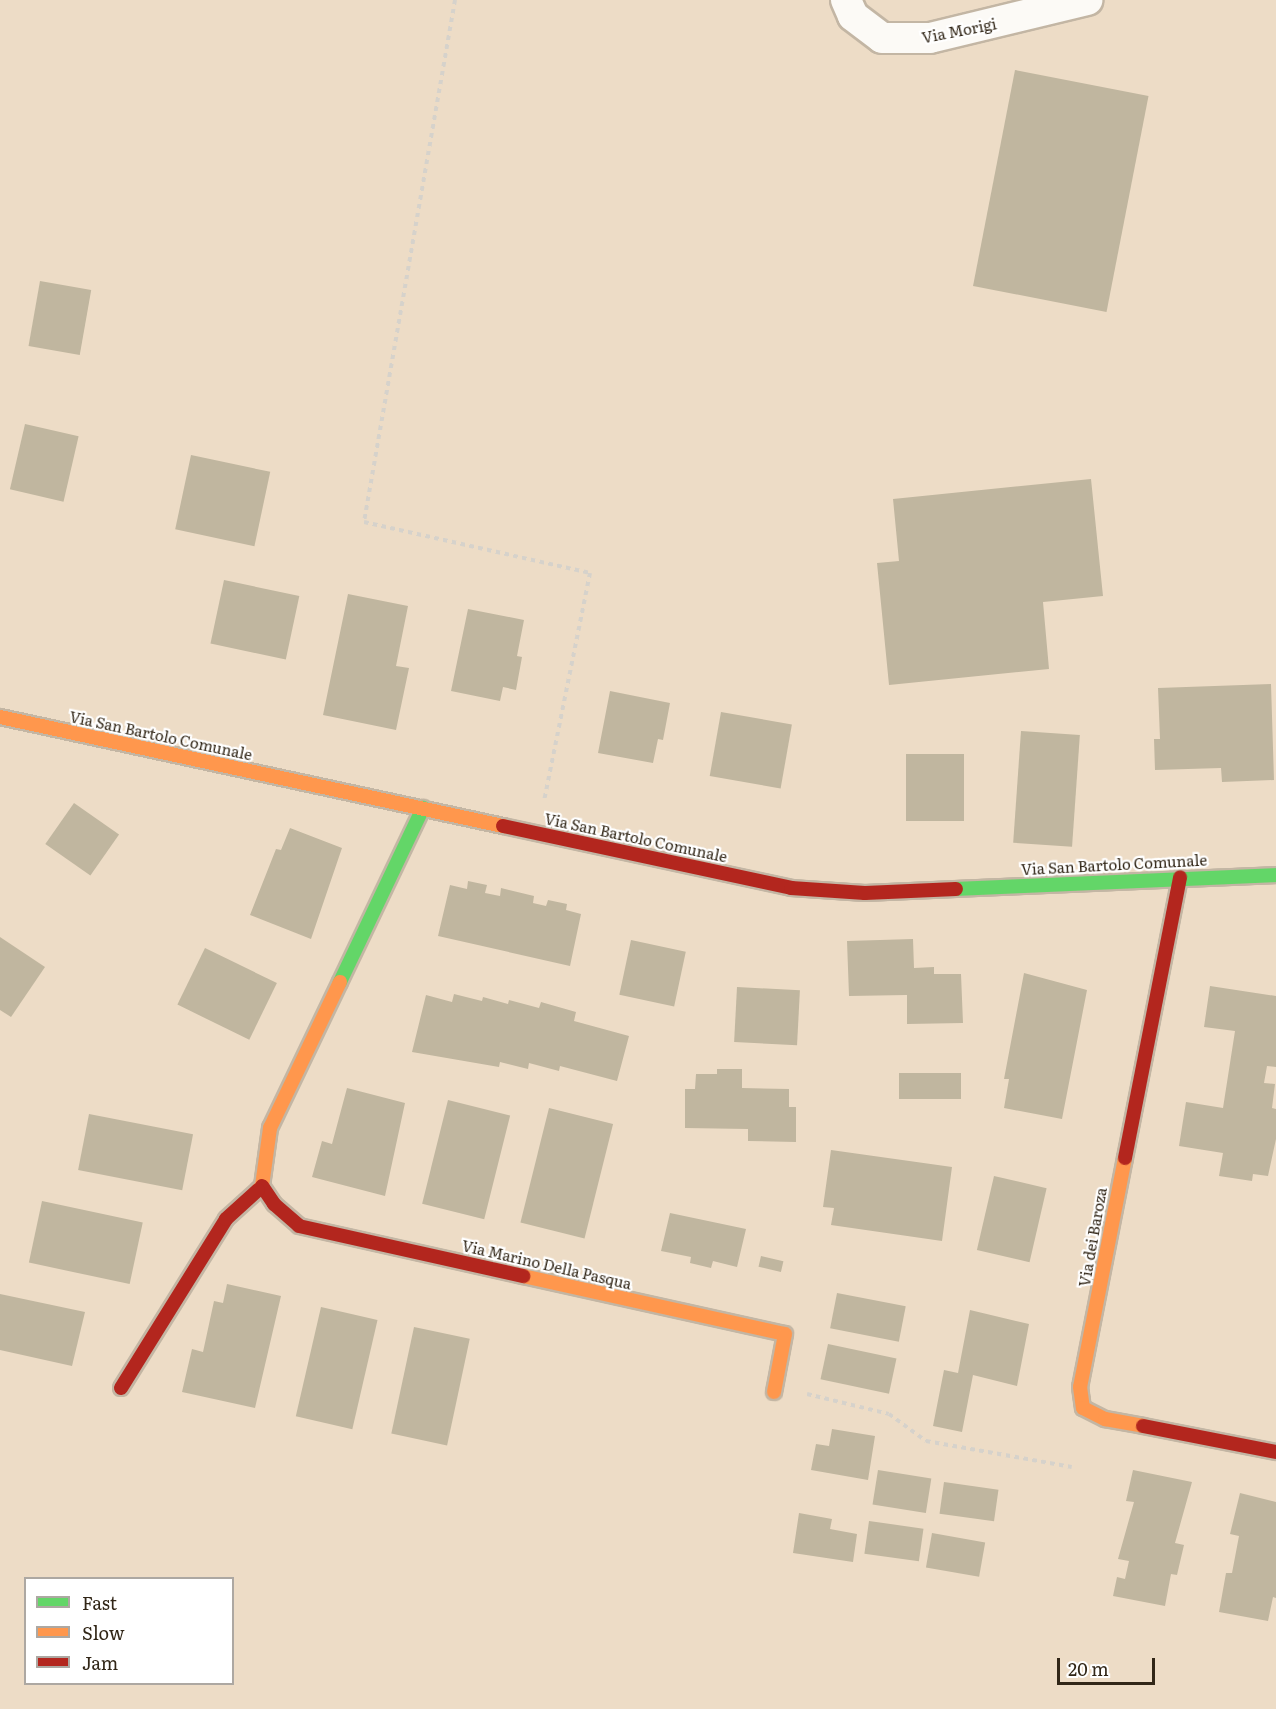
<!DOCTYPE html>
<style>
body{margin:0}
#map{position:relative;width:1276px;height:1709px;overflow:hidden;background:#eddcc6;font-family:Literata,serif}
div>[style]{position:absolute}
.building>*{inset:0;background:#c0b69f;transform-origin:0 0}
.path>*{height:4px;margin-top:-2px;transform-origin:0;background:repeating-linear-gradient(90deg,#d6d2cb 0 4.5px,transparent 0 9px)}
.roads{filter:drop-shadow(2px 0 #c3b6a4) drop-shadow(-2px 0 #c3b6a4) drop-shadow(0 2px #c3b6a4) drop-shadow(0 -2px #c3b6a4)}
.street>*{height:30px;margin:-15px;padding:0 15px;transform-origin:15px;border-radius:15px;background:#fcfaf6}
.fast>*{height:14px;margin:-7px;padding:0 7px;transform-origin:7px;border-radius:7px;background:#63d668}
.slow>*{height:14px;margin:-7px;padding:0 7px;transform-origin:7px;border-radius:7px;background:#ff974d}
.jam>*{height:14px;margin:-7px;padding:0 7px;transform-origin:7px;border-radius:7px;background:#b3261e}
span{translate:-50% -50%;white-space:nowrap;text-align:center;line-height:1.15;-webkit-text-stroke:4.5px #fff;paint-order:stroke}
.street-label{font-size:15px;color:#312617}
.legend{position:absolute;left:24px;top:1577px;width:210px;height:108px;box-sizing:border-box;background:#fff;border:2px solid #ada8a2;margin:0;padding:8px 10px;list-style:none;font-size:18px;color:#312617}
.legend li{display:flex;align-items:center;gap:12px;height:30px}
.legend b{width:30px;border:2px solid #ada8a2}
.scale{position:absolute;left:1057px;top:1658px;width:98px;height:27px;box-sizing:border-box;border:3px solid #312617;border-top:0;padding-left:8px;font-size:18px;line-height:21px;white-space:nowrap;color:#312617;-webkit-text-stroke:4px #fff;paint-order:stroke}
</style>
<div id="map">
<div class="building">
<i style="left:1015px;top:70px;width:136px;height:220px;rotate:11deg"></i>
<i style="left:40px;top:281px;width:52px;height:66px;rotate:10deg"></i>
<i style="left:25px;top:424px;width:55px;height:67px;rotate:13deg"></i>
<i style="left:191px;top:455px;width:81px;height:76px;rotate:12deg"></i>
<i style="clip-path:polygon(1091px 479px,1103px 596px,1043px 602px,1049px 669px,889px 685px,877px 563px,899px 561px,893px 499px)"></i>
<i style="left:224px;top:580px;width:77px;height:65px;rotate:12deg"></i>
<i style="clip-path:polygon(348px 594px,408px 606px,396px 666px,409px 668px,396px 730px,323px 715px)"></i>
<i style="clip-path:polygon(468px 609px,524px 620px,517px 656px,522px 657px,516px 690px,503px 687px,500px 701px,451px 691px)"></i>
<i style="clip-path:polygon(1271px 684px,1274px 780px,1222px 782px,1221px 768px,1155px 770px,1154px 739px,1160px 739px,1158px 688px)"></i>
<i style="clip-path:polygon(610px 691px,670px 703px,663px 740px,658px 739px,653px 763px,598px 753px)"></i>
<i style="left:721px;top:712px;width:72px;height:65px;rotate:10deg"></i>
<i style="left:1021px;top:731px;width:59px;height:112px;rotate:4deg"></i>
<i style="left:906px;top:754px;width:58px;height:67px"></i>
<i style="left:74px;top:803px;width:55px;height:50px;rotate:35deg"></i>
<i style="clip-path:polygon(290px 828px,342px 848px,311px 939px,250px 915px,276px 849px,281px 850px)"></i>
<i style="clip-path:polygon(468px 881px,487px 885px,485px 893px,500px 896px,501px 888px,534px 896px,533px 903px,546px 906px,548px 900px,567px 904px,566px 910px,581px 914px,570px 966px,438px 936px,450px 885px,467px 889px)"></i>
<i style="clip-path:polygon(0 937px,45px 967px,11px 1017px,0 1010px)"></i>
<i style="clip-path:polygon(913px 939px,914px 968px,934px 967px,934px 974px,961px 974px,963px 1023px,907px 1024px,907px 995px,849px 996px,847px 941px)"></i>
<i style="left:631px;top:940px;width:56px;height:56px;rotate:12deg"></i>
<i style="left:205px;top:948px;width:80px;height:63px;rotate:26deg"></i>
<i style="clip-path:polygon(1024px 973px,1087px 990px,1062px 1119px,1004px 1108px,1009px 1079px,1004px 1079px)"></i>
<i style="clip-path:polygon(1210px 986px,1276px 996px,1276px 1067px,1267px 1066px,1264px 1083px,1275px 1084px,1272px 1108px,1276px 1109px,1276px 1139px,1268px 1176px,1253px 1174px,1252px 1181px,1219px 1176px,1223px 1153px,1179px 1146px,1186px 1102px,1223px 1108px,1235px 1031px,1204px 1027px)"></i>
<i style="left:737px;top:987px;width:63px;height:55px;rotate:3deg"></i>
<i style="clip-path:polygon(454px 994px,482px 1001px,483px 997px,508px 1004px,509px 1000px,539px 1008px,541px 1002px,576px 1012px,574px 1021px,629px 1036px,617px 1081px,560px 1066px,559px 1071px,529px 1063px,528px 1069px,500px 1062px,499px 1067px,412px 1052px,426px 995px,452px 1002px)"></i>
<i style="clip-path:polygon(717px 1069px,742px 1069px,742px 1088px,789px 1089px,789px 1107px,796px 1107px,796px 1142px,748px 1141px,748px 1129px,685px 1128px,685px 1089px,695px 1089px,696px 1074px,717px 1074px)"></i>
<i style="left:961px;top:1073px;width:26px;height:62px;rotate:90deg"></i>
<i style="clip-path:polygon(347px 1088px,405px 1103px,385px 1196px,312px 1177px,322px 1141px,332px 1144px)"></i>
<i style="left:448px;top:1100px;width:64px;height:107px;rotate:14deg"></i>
<i style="left:549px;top:1108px;width:66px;height:118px;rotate:14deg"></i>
<i style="left:89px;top:1114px;width:106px;height:57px;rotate:11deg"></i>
<i style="clip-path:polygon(831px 1150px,952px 1167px,942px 1241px,831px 1225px,834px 1208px,823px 1207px)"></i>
<i style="left:994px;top:1176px;width:54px;height:76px;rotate:13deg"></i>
<i style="left:42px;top:1201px;width:103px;height:63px;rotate:12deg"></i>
<i style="clip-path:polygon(670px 1213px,746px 1229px,737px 1267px,713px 1261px,711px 1268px,690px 1263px,691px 1257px,661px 1251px)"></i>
<i style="left:761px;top:1256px;width:23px;height:11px;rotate:13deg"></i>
<i style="clip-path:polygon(227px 1284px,281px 1296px,255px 1408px,182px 1392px,192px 1349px,203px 1352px,214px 1301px,223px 1303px)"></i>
<i style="left:837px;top:1293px;width:70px;height:36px;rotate:11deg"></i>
<i style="clip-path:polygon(0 1294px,85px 1312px,72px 1366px,0 1350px)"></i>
<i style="left:321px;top:1307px;width:58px;height:112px;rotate:13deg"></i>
<i style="clip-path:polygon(970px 1310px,1029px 1324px,1017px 1386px,973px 1375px,962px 1432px,933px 1426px,944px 1370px,958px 1373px)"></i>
<i style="left:414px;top:1327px;width:57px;height:109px;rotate:12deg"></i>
<i style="left:828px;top:1344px;width:70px;height:36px;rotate:12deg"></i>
<i style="clip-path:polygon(832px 1429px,875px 1436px,868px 1480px,811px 1470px,816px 1444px,829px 1446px)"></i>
<i style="left:878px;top:1470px;width:54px;height:35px;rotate:9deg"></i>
<i style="clip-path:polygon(1133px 1470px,1192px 1482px,1175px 1543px,1184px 1545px,1177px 1575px,1171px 1574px,1165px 1606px,1113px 1596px,1117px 1577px,1125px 1579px,1129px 1561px,1118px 1559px,1134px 1502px,1126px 1501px)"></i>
<i style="left:944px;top:1482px;width:55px;height:32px;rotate:8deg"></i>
<i style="clip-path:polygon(1240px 1493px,1276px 1502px,1276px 1598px,1273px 1597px,1268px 1621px,1219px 1612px,1226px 1573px,1232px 1573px,1239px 1536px,1230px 1534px)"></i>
<i style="clip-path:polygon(799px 1513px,832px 1519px,830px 1529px,857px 1534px,853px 1562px,793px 1553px)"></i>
<i style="left:869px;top:1521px;width:55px;height:33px;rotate:8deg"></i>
<i style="left:932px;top:1533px;width:54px;height:35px;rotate:10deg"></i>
</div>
<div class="path">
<i style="left:455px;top:0;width:530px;rotate:99.89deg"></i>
<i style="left:364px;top:522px;width:232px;rotate:12.7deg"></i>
<i style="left:590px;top:573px;width:233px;rotate:101.4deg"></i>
<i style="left:807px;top:1394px;width:84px;rotate:13.7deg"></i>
<i style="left:889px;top:1414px;width:46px;rotate:36.1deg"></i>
<i style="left:926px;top:1441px;width:148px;rotate:10.1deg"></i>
</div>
<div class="roads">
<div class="street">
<i style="left:846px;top:0;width:17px;rotate:66deg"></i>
<i style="left:853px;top:16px;width:36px;rotate:37deg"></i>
<i style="left:882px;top:38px;width:48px"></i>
<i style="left:930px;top:38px;width:162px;rotate:-13.6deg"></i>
</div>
<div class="fast">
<i style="left:956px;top:889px;width:320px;rotate:-2.5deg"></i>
<i style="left:340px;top:982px;width:193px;rotate:-64.5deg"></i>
</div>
<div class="slow">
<i style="left:0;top:717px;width:515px;rotate:12.23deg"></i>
<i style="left:1125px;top:1158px;width:233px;rotate:101.1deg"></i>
<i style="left:1080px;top:1387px;width:21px;rotate:82deg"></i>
<i style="left:1083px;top:1408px;width:25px;rotate:27deg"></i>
<i style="left:1105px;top:1419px;width:39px;rotate:10deg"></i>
<i style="left:258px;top:1190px;width:6px;rotate:-45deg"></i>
<i style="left:262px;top:1186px;width:59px;rotate:-82.1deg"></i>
<i style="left:270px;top:1128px;width:162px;rotate:-64.4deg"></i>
<i style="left:523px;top:1276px;width:268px;rotate:12.5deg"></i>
<i style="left:785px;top:1334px;width:59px;rotate:100.7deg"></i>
</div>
<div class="jam">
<i style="left:503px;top:826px;width:295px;rotate:12.1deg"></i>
<i style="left:791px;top:888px;width:74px;rotate:3.9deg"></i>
<i style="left:865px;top:893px;width:91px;rotate:-2.5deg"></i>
<i style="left:1125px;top:1158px;width:286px;rotate:-78.9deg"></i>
<i style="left:262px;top:1186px;width:22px;rotate:56deg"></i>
<i style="left:274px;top:1204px;width:33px;rotate:41deg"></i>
<i style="left:299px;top:1226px;width:230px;rotate:12.6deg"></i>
<i style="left:121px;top:1388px;width:199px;rotate:-58.1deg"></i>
<i style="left:226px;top:1219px;width:43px;rotate:-42.2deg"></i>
<i style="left:1143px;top:1426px;width:136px;rotate:11.1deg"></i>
</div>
</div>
<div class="street-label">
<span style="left:959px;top:30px;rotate:-11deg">Via Morigi</span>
<span style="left:161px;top:735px;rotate:12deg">Via San Bartolo Comunale</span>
<span style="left:636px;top:837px;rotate:12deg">Via San Bartolo Comunale</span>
<span style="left:1114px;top:864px;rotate:-3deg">Via San Bartolo Comunale</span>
<span style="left:1092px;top:1237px;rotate:-80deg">Via dei Baroza</span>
<span style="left:547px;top:1264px;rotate:13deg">Via Marino Della Pasqua</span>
</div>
<ul class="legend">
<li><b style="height:8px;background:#63d668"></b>Fast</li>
<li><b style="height:8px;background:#ff974d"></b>Slow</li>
<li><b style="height:8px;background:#b3261e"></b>Jam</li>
</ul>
<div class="scale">20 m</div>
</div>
